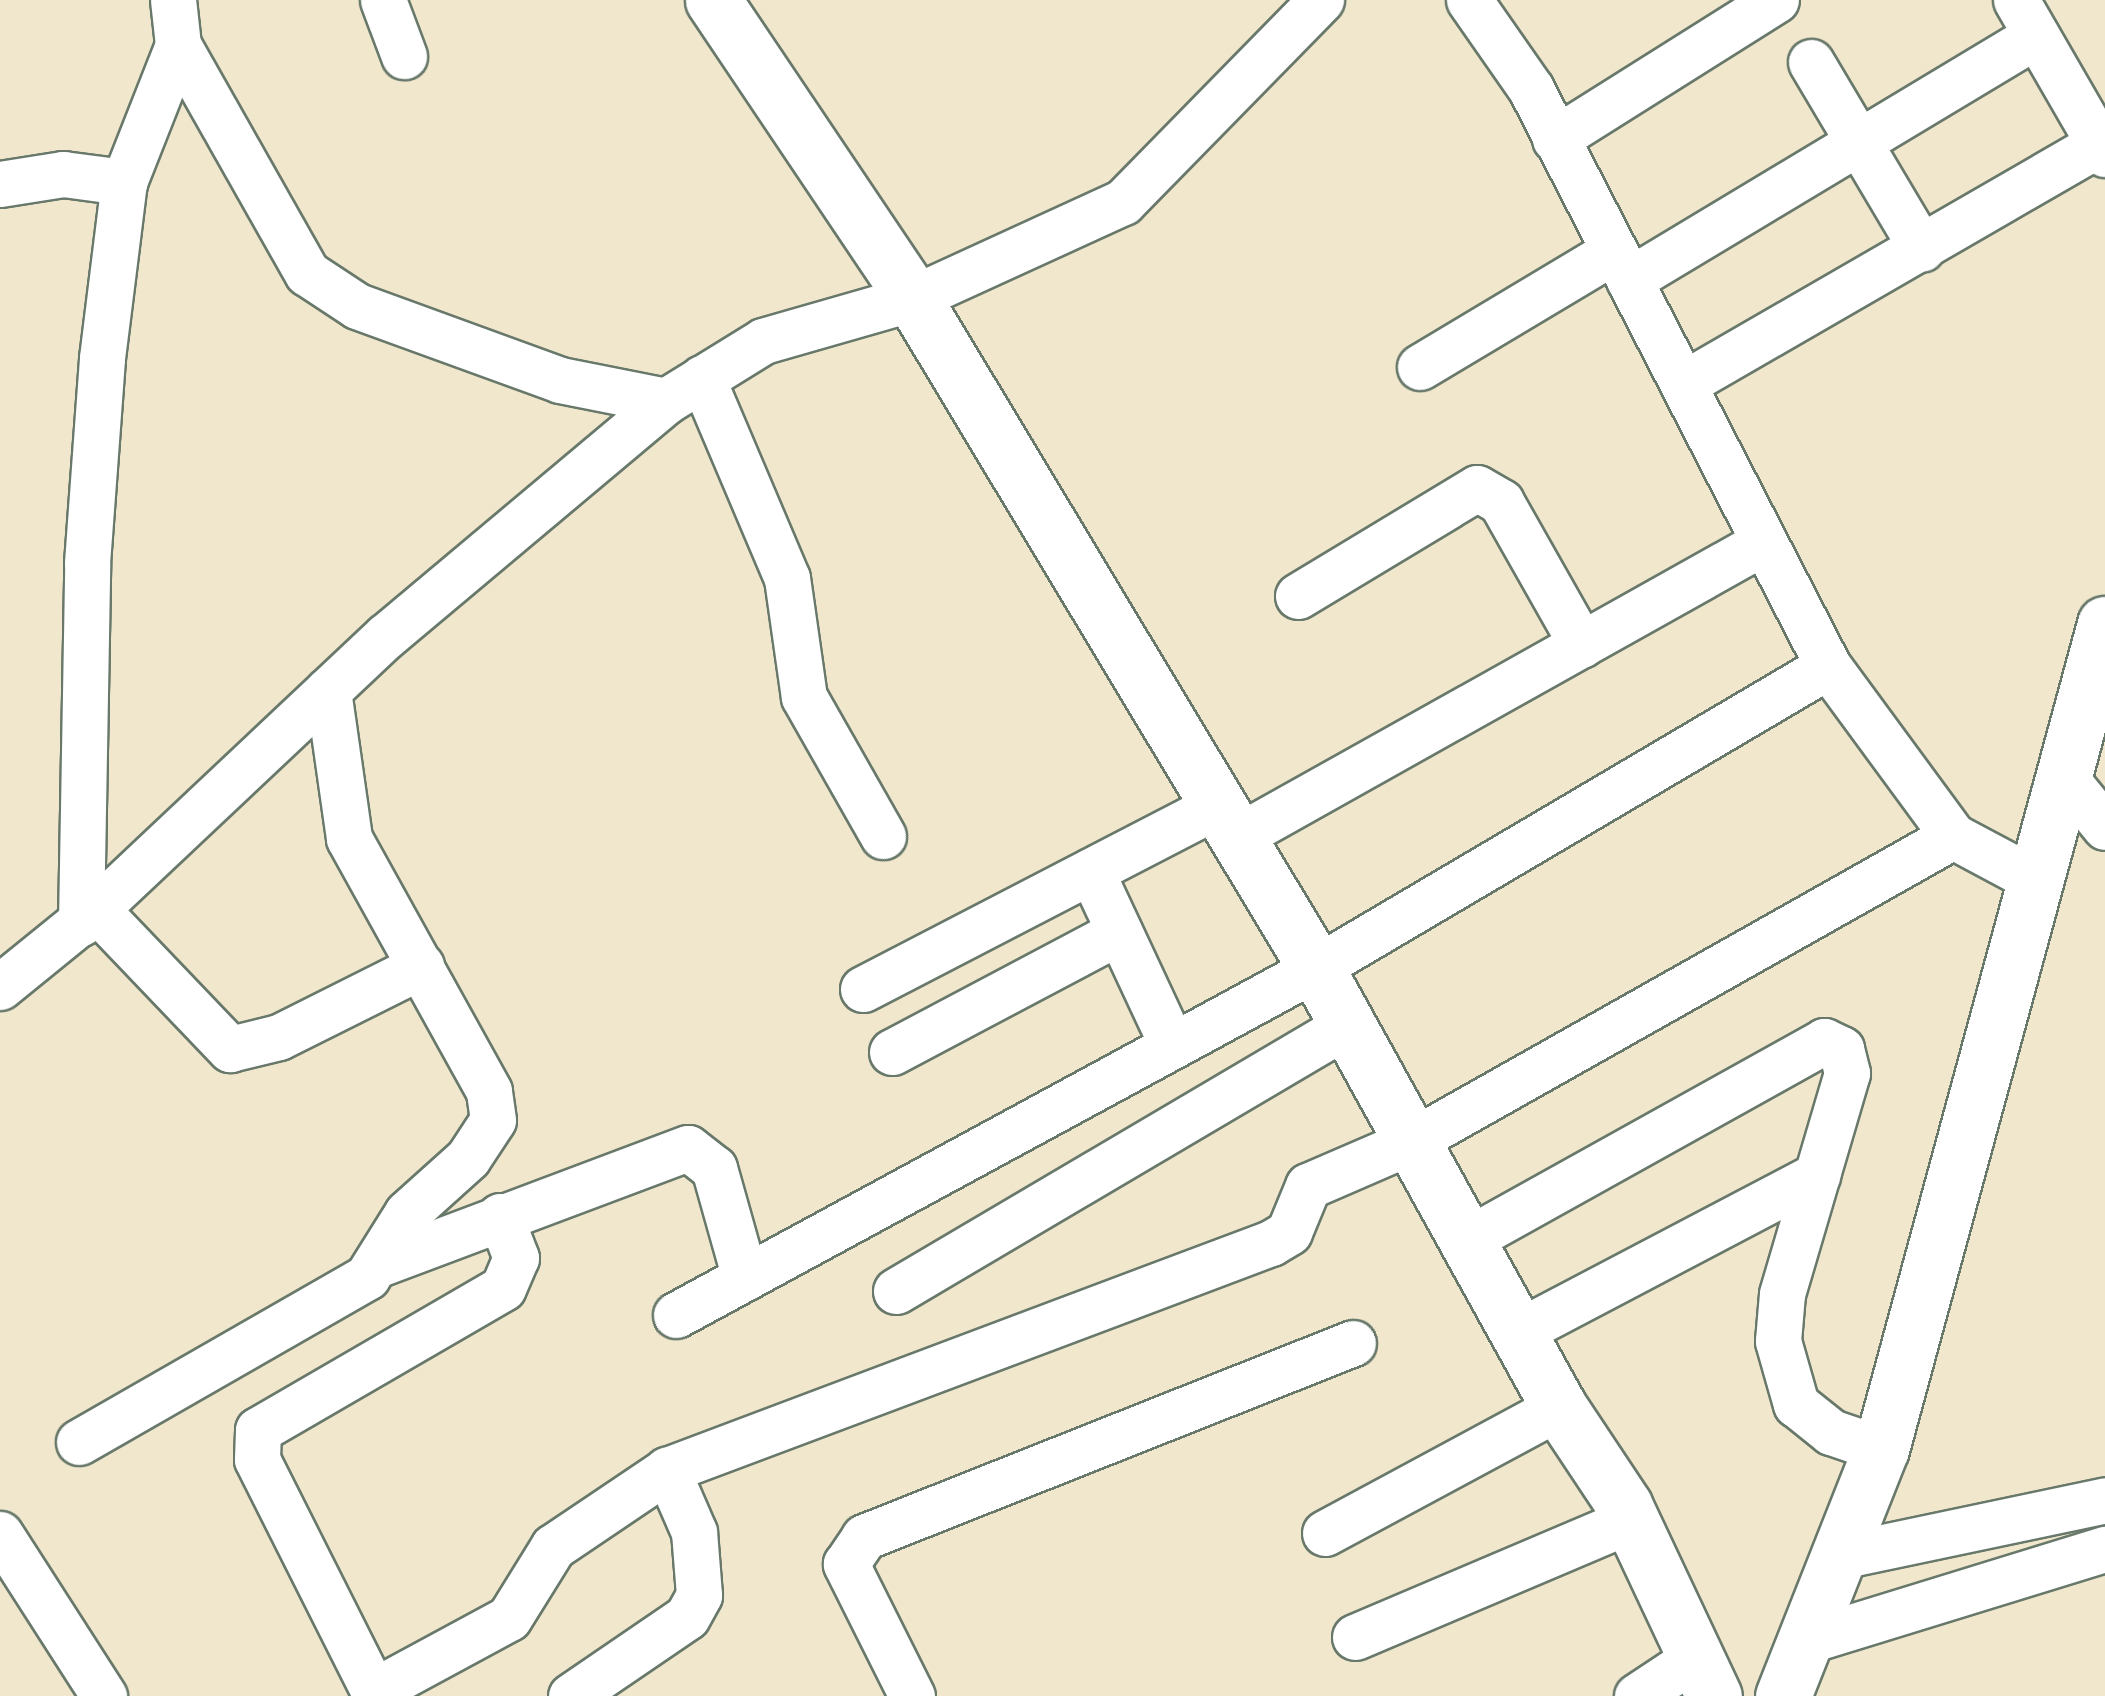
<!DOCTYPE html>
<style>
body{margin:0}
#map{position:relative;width:2105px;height:1696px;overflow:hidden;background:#f1e7cd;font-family:"IM FELL English",serif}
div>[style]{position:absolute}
.roads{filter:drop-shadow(2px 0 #68786a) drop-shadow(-2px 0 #68786a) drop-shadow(0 2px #68786a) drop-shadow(0 -2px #68786a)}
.street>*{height:45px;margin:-22.5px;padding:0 22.5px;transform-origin:22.5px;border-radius:22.5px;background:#fff}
.secondary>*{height:55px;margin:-27.5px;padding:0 27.5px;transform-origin:27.5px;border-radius:27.5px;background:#fff}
span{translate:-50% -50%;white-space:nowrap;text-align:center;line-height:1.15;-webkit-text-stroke:9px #fff;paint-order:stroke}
</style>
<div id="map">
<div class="roads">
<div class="street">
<i style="left:383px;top:0;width:60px;rotate:69.4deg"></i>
<i style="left:1469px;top:0;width:108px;rotate:55.1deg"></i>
<i style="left:1531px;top:89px;width:649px;rotate:62.76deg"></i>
<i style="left:1828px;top:666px;width:211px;rotate:53.7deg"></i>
<i style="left:1953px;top:836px;width:98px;rotate:28.1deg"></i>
<i style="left:2016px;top:0;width:178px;rotate:60deg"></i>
<i style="left:178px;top:45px;width:262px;rotate:60.5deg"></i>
<i style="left:307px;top:273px;width:60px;rotate:33.4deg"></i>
<i style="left:357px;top:306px;width:216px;rotate:20deg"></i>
<i style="left:560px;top:380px;width:108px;rotate:11.2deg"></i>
<i style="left:1811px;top:62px;width:217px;rotate:59.3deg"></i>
<i style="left:1555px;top:139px;width:261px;rotate:-32.2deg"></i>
<i style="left:0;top:184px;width:64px;rotate:-9deg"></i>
<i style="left:63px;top:174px;width:62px;rotate:7.5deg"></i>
<i style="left:1629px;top:280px;width:475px;rotate:-31deg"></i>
<i style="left:1420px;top:367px;width:226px;rotate:-30.9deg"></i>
<i style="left:702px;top:378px;width:217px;rotate:67deg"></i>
<i style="left:787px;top:578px;width:120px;rotate:81.9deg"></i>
<i style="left:804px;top:697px;width:160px;rotate:60.4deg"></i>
<i style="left:1683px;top:384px;width:480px;rotate:-30deg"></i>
<i style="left:1298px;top:596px;width:209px;rotate:-31.1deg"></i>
<i style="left:1477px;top:488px;width:28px;rotate:30deg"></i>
<i style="left:1501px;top:502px;width:164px;rotate:60.5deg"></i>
<i style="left:2065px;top:778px;width:63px;rotate:50.8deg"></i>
<i style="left:1237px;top:837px;width:604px;rotate:-29.24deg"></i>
<i style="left:1091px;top:871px;width:192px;rotate:65deg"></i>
<i style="left:96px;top:909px;width:194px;rotate:46.3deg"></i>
<i style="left:230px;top:1049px;width:50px;rotate:-13.8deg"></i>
<i style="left:279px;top:1037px;width:159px;rotate:-26.6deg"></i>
<i style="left:81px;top:923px;width:360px;rotate:-89deg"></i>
<i style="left:87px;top:563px;width:206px;rotate:-85.8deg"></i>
<i style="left:102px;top:358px;width:177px;rotate:-82.9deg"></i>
<i style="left:124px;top:182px;width:147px;rotate:-68.5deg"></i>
<i style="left:178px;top:45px;width:45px;rotate:-96.3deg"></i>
<i style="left:0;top:987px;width:124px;rotate:-39.1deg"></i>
<i style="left:96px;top:909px;width:398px;rotate:-43.3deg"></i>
<i style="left:386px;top:636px;width:366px;rotate:-40deg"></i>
<i style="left:666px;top:401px;width:114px;rotate:-31.7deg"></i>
<i style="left:763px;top:341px;width:156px;rotate:-16deg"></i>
<i style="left:913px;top:298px;width:231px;rotate:-24.6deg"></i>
<i style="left:1123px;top:202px;width:283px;rotate:-45.6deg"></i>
<i style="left:863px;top:989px;width:400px;rotate:-27.4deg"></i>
<i style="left:892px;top:1052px;width:257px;rotate:-27.9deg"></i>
<i style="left:1467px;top:1240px;width:409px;rotate:-29.1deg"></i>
<i style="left:1824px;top:1041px;width:19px;rotate:25deg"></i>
<i style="left:1841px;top:1049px;width:25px;rotate:76deg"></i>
<i style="left:1847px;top:1073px;width:230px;rotate:106.4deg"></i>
<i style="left:1782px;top:1294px;width:47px;rotate:94.9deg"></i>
<i style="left:1778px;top:1341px;width:66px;rotate:74.1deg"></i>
<i style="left:1796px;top:1404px;width:45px;rotate:38.7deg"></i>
<i style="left:1831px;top:1432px;width:53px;rotate:18.8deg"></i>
<i style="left:379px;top:1264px;width:330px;rotate:-20.6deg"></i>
<i style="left:688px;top:1148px;width:33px;rotate:38deg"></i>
<i style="left:714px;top:1168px;width:114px;rotate:74.3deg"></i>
<i style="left:896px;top:1291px;width:524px;rotate:-30.53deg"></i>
<i style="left:676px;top:1315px;width:728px;rotate:-28.47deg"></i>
<i style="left:1316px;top:968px;width:594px;rotate:-30.53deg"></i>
<i style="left:1518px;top:1332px;width:338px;rotate:-27.7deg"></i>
<i style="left:79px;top:1442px;width:332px;rotate:-29.8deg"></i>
<i style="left:367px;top:1277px;width:75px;rotate:-58deg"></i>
<i style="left:407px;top:1213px;width:82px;rotate:-42deg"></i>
<i style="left:468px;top:1158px;width:45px;rotate:-56.7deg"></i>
<i style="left:493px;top:1120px;width:29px;rotate:-98deg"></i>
<i style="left:489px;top:1091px;width:289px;rotate:-119deg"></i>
<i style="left:349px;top:838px;width:149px;rotate:-98.1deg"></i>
<i style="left:1325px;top:1533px;width:266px;rotate:-28.3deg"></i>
<i style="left:0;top:1534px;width:193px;rotate:57.3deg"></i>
<i style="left:1845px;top:1555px;width:266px;rotate:-11.9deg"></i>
<i style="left:1355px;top:1637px;width:300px;rotate:-23deg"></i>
<i style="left:1809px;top:1640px;width:310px;rotate:-17.1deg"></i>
<i style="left:374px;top:1691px;width:153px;rotate:-28.4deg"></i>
<i style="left:509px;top:1618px;width:84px;rotate:-58.2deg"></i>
<i style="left:553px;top:1547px;width:138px;rotate:-34deg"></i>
<i style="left:667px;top:1470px;width:645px;rotate:-20.6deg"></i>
<i style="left:1271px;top:1243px;width:21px;rotate:-31deg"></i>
<i style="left:1289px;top:1232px;width:50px;rotate:-67.6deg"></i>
<i style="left:1308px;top:1186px;width:113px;rotate:-23.4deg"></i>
<i style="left:1412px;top:1141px;width:621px;rotate:-29.41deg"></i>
<i style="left:376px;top:1696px;width:265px;rotate:-116.7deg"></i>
<i style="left:257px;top:1459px;width:29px;rotate:-88deg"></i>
<i style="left:258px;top:1430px;width:283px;rotate:-30.1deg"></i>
<i style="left:503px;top:1288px;width:33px;rotate:-67deg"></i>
<i style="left:516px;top:1258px;width:45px;rotate:-110.9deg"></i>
<i style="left:571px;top:1696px;width:140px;rotate:-34.3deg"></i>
<i style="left:687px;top:1617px;width:25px;rotate:-61deg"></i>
<i style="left:699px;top:1595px;width:63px;rotate:-94.5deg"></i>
<i style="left:694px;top:1532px;width:68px;rotate:-113.5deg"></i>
<i style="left:912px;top:1696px;width:148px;rotate:-116.6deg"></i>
<i style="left:846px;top:1564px;width:32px;rotate:-56deg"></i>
<i style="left:864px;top:1537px;width:526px;rotate:-21.64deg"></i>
<i style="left:1637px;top:1696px;width:71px;rotate:-33.5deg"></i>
</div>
<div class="secondary">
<i style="left:713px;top:0;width:359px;rotate:56.1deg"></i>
<i style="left:913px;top:298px;width:782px;rotate:58.97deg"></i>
<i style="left:1316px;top:968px;width:502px;rotate:61.03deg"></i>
<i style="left:1559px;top:1407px;width:118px;rotate:56.4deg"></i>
<i style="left:1624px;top:1505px;width:211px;rotate:64.8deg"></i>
<i style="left:1783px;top:1696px;width:266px;rotate:-68.4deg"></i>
<i style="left:1881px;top:1449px;width:855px;rotate:-74.81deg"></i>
</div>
</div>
</div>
